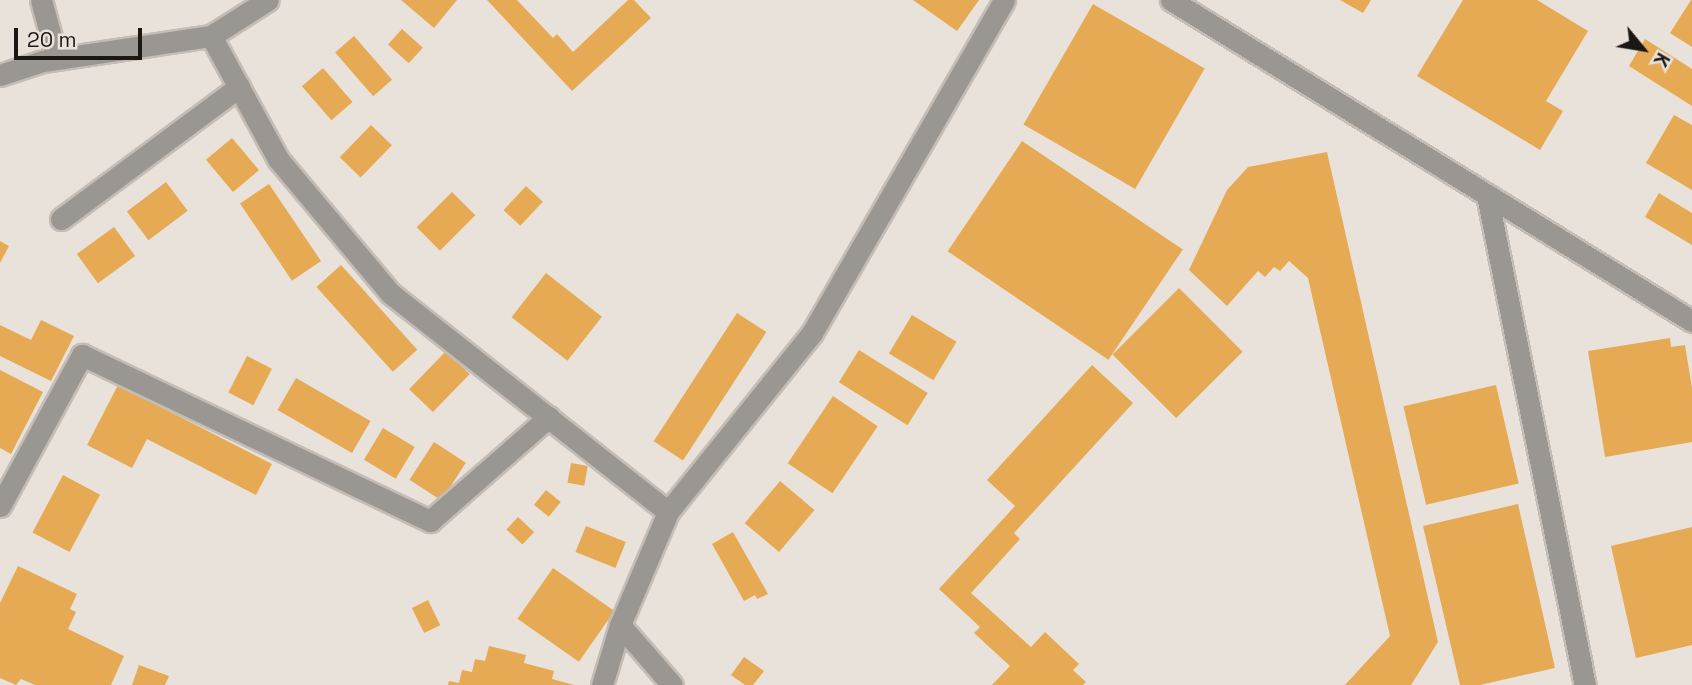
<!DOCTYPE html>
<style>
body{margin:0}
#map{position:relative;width:1692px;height:685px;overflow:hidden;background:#e9e2da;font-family:"Space Grotesk",sans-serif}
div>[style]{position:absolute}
.building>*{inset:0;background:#e6aa54;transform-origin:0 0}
.roads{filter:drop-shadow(2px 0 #c4bdb6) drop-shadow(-2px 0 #c4bdb6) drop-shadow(0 2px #c4bdb6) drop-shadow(0 -2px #c4bdb6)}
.minor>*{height:21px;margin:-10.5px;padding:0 10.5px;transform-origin:10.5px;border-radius:10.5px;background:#9a9793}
span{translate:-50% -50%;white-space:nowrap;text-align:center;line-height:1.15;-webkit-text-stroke:6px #e9e2da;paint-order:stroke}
.north{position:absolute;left:1608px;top:14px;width:70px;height:70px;-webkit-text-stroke:5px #e9e2da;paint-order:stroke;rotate:120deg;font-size:19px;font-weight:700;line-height:28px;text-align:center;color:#1a1714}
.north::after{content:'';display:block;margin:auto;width:24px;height:32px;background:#1a1714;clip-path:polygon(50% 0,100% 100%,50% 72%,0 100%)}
.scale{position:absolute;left:14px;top:28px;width:128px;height:32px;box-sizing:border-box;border:4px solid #1a1714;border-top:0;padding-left:9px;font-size:21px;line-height:24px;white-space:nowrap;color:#1a1714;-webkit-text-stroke:5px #e9e2da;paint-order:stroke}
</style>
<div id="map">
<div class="building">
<i style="clip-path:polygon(401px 0,457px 0,434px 28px)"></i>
<i style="clip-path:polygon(487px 0,517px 0,553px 38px,557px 34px,573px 52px,628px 0,634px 0,651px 18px,572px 91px)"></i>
<i style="clip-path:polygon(913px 0,979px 0,957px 31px)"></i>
<i style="clip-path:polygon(1340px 0,1371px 0,1363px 13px)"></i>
<i style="clip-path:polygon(1463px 0,1537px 0,1588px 31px,1546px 101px,1563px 111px,1540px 150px,1417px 76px)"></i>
<i style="clip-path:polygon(1691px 0,1692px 0,1692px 47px,1670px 33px)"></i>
<i style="left:1093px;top:4px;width:129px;height:139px;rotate:30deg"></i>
<i style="left:402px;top:29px;width:28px;height:21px;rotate:42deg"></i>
<i style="left:354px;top:36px;width:58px;height:25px;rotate:49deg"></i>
<i style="clip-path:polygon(1645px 39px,1692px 69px,1692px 106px,1629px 66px)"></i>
<i style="left:323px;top:68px;width:45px;height:28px;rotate:49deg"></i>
<i style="clip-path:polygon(1674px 115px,1692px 125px,1692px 190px,1646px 163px)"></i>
<i style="left:371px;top:125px;width:29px;height:45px;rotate:44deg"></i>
<i style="left:232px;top:138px;width:42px;height:34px;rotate:50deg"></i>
<i style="left:1022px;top:141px;width:194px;height:133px;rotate:34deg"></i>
<i style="clip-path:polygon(1327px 152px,1438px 642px,1411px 685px,1345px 685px,1390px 636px,1308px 278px,1289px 261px,1280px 271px,1274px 267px,1265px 277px,1258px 271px,1227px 306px,1189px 270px,1227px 190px,1248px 167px)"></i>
<i style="left:166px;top:182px;width:36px;height:49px;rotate:53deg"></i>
<i style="left:269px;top:184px;width:93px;height:35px;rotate:56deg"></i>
<i style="left:526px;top:186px;width:23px;height:33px;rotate:43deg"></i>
<i style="left:452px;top:192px;width:33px;height:50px;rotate:45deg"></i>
<i style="clip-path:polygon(1659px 193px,1692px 213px,1692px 245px,1645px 217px)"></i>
<i style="left:114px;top:227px;width:36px;height:46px;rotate:54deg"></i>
<i style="clip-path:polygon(0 241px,9px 246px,0 263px)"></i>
<i style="left:341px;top:265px;width:114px;height:33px;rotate:48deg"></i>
<i style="left:546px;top:273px;width:71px;height:56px;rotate:38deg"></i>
<i style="left:1179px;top:288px;width:90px;height:94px;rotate:45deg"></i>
<i style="left:737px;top:313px;width:35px;height:153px;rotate:33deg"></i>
<i style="left:912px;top:315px;width:52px;height:45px;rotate:31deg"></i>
<i style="clip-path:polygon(41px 320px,74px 336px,51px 381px,0 356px,0 325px,31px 340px)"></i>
<i style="clip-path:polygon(1670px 338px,1671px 347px,1685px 345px,1692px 388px,1692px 442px,1605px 457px,1588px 351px)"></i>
<i style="left:859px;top:350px;width:81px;height:38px;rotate:32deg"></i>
<i style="left:446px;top:351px;width:33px;height:53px;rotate:44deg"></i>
<i style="left:247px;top:356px;width:28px;height:41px;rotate:27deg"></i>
<i style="clip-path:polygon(1092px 365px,1133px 403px,1014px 533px,1020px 539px,971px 593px,1031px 647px,1045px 632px,1079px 664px,1073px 670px,1086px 682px,1083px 685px,992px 685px,1010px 666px,974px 633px,980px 627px,939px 589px,1015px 506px,987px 480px)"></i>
<i style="clip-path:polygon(0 370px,43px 392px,11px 454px,0 448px)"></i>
<i style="left:296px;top:378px;width:86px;height:37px;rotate:30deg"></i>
<i style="clip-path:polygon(118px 385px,272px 464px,256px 495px,147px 439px,132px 468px,87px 445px)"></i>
<i style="left:1496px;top:385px;width:101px;height:95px;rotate:77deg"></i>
<i style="left:833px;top:396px;width:54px;height:81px;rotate:34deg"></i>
<i style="left:383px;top:428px;width:37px;height:37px;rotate:31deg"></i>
<i style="left:434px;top:442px;width:38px;height:45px;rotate:33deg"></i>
<i style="left:571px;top:463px;width:17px;height:20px;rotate:10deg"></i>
<i style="left:63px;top:475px;width:42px;height:65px;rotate:28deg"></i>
<i style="left:780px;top:481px;width:45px;height:55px;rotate:40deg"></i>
<i style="left:546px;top:490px;width:19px;height:19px;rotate:39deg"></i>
<i style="clip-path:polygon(1518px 504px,1555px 668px,1480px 685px,1460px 685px,1423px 526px)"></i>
<i style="left:518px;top:517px;width:22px;height:17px;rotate:43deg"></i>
<i style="left:586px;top:526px;width:43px;height:28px;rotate:22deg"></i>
<i style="clip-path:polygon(1692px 527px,1692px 645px,1636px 658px,1611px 546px)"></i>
<i style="clip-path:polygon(733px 532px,768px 594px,757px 599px,755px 595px,744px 601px,712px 544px)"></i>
<i style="clip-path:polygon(18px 566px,77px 594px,70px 609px,76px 612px,68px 629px,124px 656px,111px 685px,35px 685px,21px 679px,16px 685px,0 678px,0 603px)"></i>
<i style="left:553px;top:568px;width:75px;height:62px;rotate:35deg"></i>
<i style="left:428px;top:600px;width:28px;height:18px;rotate:64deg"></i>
<i style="clip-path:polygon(489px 646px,526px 655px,524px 663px,554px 671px,552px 679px,574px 685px,448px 685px,449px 681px,459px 683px,462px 670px,472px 672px,475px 659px,485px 661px)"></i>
<i style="clip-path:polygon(744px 657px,764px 671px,753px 685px,745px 685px,731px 675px)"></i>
<i style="clip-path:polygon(139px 665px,169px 676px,165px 685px,132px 685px)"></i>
</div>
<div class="roads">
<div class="minor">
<i style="left:41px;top:0;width:61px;rotate:74.8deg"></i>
<i style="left:1171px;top:0;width:612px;rotate:31.64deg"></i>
<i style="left:211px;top:36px;width:140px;rotate:61.4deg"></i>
<i style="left:278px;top:159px;width:175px;rotate:50.1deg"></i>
<i style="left:390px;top:293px;width:354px;rotate:38.2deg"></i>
<i style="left:0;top:75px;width:45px;rotate:-18deg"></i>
<i style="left:43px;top:61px;width:170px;rotate:-8.5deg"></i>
<i style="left:211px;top:36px;width:67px;rotate:-32.3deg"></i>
<i style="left:1487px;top:195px;width:500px;rotate:78.7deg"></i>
<i style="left:61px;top:219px;width:222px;rotate:-36.6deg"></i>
<i style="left:0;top:506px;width:172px;rotate:-61.5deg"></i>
<i style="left:82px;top:355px;width:386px;rotate:25.5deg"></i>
<i style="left:430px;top:521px;width:158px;rotate:-41.2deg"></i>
<i style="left:620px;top:625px;width:79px;rotate:49.1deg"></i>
<i style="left:602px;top:685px;width:63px;rotate:-73.3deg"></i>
<i style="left:620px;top:625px;width:123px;rotate:-67deg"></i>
<i style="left:668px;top:512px;width:230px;rotate:-51.2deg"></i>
<i style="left:812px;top:333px;width:384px;rotate:-60deg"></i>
</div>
</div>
<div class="north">K</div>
<div class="scale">20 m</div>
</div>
